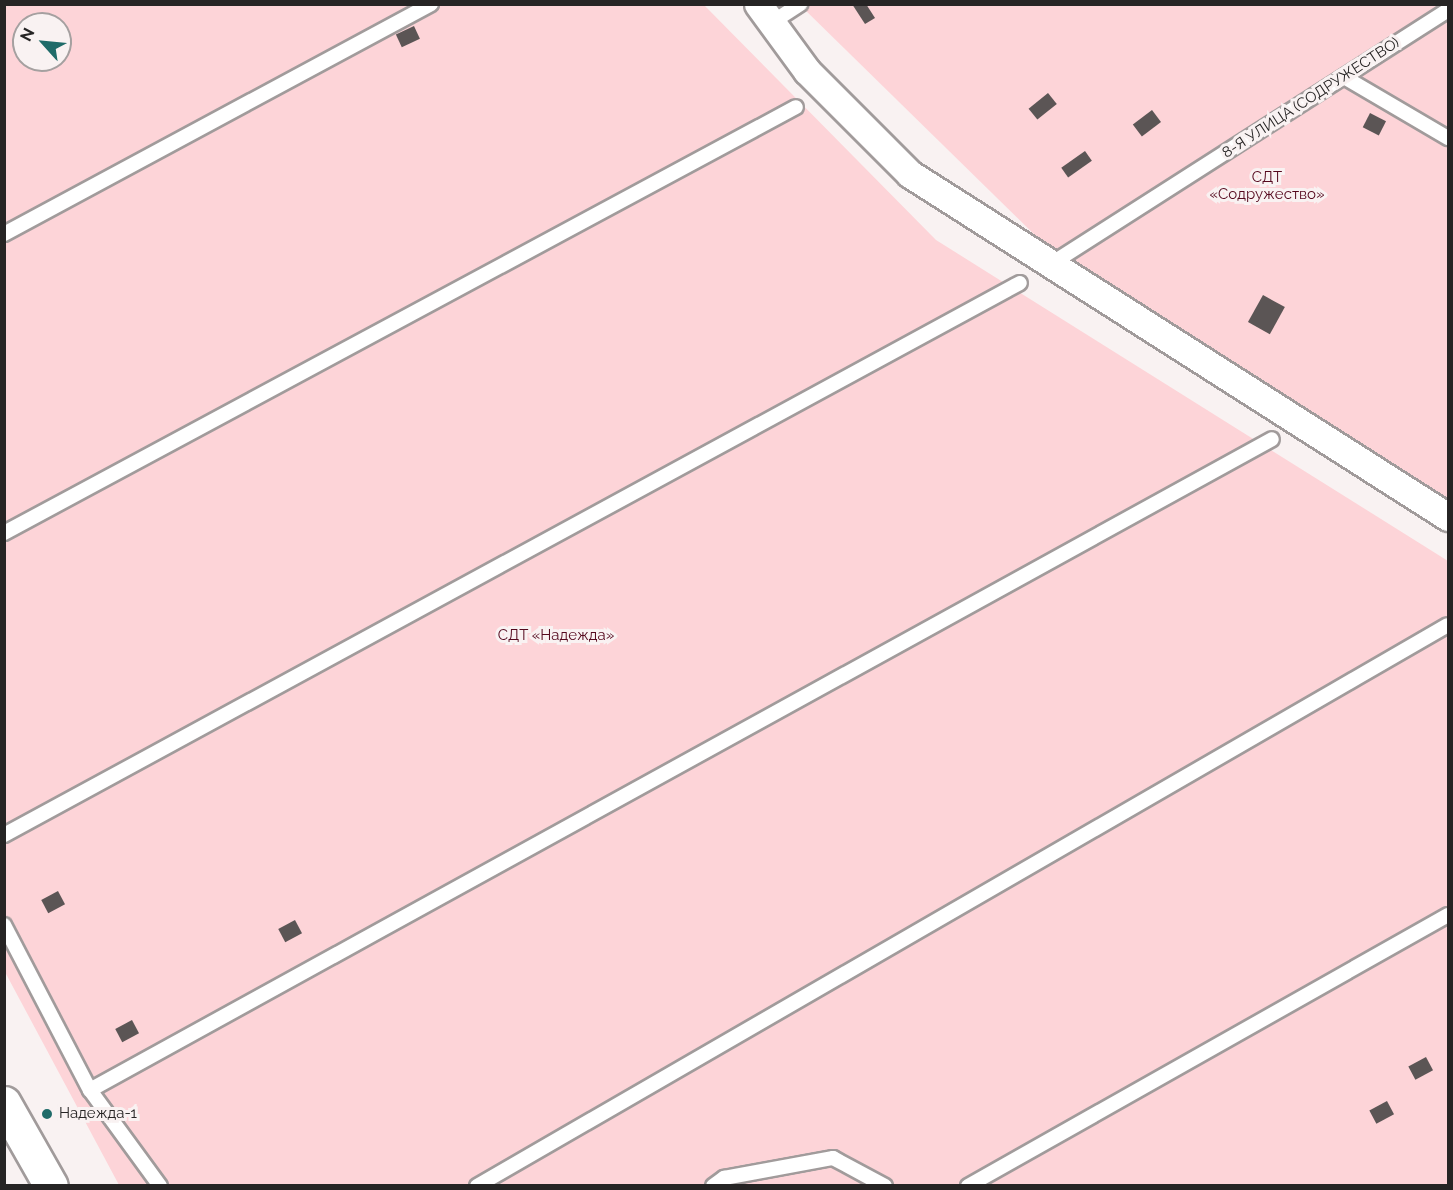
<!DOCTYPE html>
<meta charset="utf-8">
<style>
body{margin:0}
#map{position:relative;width:1453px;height:1190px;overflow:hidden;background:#f9f2f2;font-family:Raleway,sans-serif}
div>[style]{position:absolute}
.green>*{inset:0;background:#fdd4d8}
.building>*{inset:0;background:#5b5555;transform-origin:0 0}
.roads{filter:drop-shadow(2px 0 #a19b9b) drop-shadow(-2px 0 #a19b9b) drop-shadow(0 2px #a19b9b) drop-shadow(0 -2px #a19b9b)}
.lane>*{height:14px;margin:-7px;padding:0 7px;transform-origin:7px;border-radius:7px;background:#fff}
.street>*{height:27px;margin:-13.5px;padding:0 13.5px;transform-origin:13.5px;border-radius:13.5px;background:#fff}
.secondary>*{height:33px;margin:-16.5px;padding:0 16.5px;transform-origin:16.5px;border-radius:16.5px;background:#fff}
.dots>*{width:16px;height:16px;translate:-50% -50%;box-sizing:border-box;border:3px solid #f9f2f2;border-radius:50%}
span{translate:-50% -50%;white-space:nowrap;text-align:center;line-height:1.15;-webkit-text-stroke:6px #f9f2f2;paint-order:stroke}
.street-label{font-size:15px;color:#262424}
.park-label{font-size:15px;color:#55091e}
.poi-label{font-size:15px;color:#262424}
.left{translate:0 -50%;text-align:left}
.frame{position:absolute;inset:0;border:6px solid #262424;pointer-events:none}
.north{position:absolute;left:12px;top:12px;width:60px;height:60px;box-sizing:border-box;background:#f9f2f2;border:2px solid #a5a0a0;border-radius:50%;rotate:297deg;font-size:16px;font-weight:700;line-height:24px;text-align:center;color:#262424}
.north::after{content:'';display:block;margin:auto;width:21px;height:27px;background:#1f6b69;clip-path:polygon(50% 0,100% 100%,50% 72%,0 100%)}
</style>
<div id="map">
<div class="green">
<i style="clip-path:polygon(evenodd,4px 5px,704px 5px,936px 240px,1448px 561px,1448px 1185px,119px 1185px,5px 972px,4px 5px,24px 24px,60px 24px,60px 60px,24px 60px,24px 24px)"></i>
<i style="clip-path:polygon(800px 5px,1448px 5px,1448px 515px,1087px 286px)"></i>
</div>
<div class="building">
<i style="clip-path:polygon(852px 4px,866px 4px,875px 18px,865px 24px)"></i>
<i style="left:414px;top:26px;width:14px;height:20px;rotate:65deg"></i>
<i style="left:1048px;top:93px;width:14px;height:25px;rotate:51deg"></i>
<i style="left:1152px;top:110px;width:15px;height:24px;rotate:53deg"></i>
<i style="left:1370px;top:113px;width:18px;height:16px;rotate:27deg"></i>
<i style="left:1085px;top:151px;width:12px;height:29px;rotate:55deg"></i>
<i style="left:1263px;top:295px;width:25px;height:31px;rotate:29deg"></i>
<i style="left:58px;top:891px;width:15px;height:19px;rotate:62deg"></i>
<i style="left:295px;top:920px;width:15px;height:19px;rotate:62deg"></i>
<i style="left:132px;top:1020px;width:15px;height:19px;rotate:62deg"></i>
<i style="left:1426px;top:1057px;width:15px;height:20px;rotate:62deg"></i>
<i style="left:1387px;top:1101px;width:15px;height:20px;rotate:62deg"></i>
</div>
<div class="roads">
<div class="lane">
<i style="left:771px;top:23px;width:35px;rotate:-33deg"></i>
<i style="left:1344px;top:77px;width:121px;rotate:30.4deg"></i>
<i style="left:4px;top:234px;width:485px;rotate:-28.3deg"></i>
<i style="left:1051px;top:264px;width:471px;rotate:-32.6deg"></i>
<i style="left:4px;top:533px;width:899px;rotate:-28.27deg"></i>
<i style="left:4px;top:835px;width:1156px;rotate:-28.52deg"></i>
<i style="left:4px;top:925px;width:186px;rotate:62.5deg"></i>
<i style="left:90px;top:1090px;width:119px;rotate:53.9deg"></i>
<i style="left:90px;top:1090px;width:1349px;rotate:-28.84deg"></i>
<i style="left:477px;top:1186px;width:1121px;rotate:-30.02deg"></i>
<i style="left:713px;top:1186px;width:14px;rotate:-36deg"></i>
<i style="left:724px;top:1178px;width:111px;rotate:-10.4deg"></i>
<i style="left:833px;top:1158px;width:59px;rotate:28.3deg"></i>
<i style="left:968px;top:1186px;width:551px;rotate:-29.45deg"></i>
</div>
<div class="street">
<i style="left:758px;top:4px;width:83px;rotate:53.8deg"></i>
<i style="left:807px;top:71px;width:146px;rotate:45deg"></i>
<i style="left:910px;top:174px;width:638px;rotate:32.52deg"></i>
</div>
<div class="secondary">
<i style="left:4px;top:1103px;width:95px;rotate:60.5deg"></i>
</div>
</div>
<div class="dots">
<i style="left:47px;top:1114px;background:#1f6b69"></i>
</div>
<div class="street-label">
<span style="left:1311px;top:98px;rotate:-33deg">8-Я УЛИЦА (СОДРУЖЕСТВО)</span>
</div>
<div class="park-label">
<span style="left:1267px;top:186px">СДТ<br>«Содружество»</span>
<span style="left:556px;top:636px">СДТ «Надежда»</span>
</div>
<div class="poi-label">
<span class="left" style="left:59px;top:1114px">Надежда-1</span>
</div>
<div class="frame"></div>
<div class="north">N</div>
</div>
